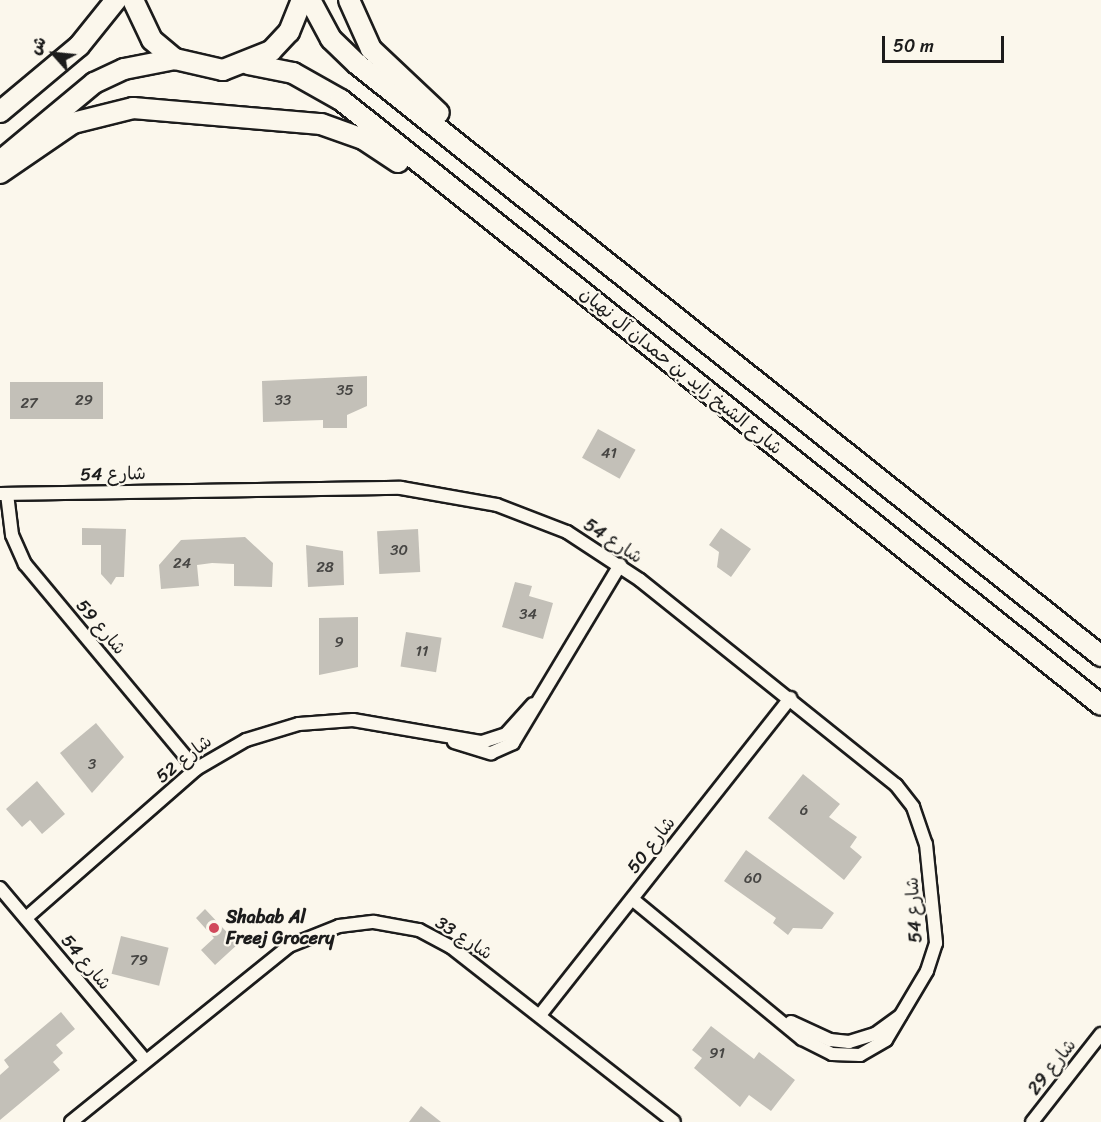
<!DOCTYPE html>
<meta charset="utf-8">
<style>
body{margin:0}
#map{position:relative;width:1101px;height:1122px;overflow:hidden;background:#fbf7ec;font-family:Sriracha,"Playpen Sans Arabic",sans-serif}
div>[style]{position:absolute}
.building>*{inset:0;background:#c3c0b8;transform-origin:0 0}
.roads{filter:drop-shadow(2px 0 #1c1c1c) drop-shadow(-2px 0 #1c1c1c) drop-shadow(0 2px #1c1c1c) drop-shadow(0 -2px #1c1c1c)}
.street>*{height:12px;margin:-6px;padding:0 6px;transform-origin:6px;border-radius:6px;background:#fbf7ec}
.primary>*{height:20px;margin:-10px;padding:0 10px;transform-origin:10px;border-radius:10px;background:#fbf7ec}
.dots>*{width:16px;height:16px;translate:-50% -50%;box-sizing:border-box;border:3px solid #fbf7ec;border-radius:50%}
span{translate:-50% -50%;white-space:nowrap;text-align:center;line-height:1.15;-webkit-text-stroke:4.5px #fbf7ec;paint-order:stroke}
.number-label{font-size:15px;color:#464543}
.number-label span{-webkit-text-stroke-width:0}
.street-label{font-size:18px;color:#1c1c1c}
.poi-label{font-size:18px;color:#1c1c1c;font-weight:700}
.left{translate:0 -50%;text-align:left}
.north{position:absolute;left:24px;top:24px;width:60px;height:60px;-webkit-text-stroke:4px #fbf7ec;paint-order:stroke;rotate:297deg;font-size:16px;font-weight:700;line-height:24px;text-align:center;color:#1c1c1c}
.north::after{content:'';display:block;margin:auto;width:21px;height:27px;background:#1c1c1c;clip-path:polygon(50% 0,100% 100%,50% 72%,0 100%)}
.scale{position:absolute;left:882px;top:36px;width:122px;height:27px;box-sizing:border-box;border:3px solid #1c1c1c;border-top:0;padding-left:8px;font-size:18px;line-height:21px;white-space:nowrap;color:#1c1c1c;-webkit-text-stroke:4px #fbf7ec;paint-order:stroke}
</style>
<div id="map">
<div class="building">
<i style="clip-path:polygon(367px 376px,367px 406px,347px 415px,347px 428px,323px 428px,323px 420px,263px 422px,262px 381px)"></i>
<i style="left:103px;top:382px;width:37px;height:93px;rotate:90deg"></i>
<i style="left:598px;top:429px;width:43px;height:33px;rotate:29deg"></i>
<i style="clip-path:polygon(82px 528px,126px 529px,124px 577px,116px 577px,111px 585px,101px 574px,101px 545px,82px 545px)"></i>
<i style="clip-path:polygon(721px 528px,751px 549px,731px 577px,717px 567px,719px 552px,709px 545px)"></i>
<i style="left:418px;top:529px;width:43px;height:41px;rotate:87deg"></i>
<i style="clip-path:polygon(245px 537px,273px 563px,272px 587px,234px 586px,234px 564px,212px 563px,197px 565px,199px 586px,161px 589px,159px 565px,181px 540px)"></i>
<i style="clip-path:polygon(306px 545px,343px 551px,344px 585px,308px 587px)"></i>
<i style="clip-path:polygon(515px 582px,532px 586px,529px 596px,553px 603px,543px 639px,502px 627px)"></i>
<i style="clip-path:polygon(358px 617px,358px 667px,319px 675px,319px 618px)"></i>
<i style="left:406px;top:632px;width:36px;height:35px;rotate:9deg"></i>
<i style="clip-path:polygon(96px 723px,124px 757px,92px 793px,60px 753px)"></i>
<i style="clip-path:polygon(803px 774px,840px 804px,829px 817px,857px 837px,850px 847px,862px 857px,844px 880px,768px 818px)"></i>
<i style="clip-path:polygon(37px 781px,65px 814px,42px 834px,30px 820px,22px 827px,6px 809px)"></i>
<i style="clip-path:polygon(746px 850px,834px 913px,822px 929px,793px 928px,788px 935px,773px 923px,776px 918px,724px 881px)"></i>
<i style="clip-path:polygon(205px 909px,238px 944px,215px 965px,201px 950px,214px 938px,196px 918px)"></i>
<i style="left:121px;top:936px;width:49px;height:39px;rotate:14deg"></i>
<i style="clip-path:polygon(61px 1012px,75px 1029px,56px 1045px,63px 1053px,53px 1062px,60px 1070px,0 1120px,0 1075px,9px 1067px,4px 1060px)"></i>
<i style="clip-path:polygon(711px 1026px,754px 1059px,759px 1052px,795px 1080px,771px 1111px,749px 1095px,740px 1107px,694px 1068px,702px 1058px,692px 1050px)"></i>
<i style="clip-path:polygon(421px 1106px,441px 1122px,409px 1122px)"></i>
</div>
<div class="roads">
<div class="street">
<i style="left:0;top:494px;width:401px;rotate:-0.9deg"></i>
<i style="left:401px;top:488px;width:97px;rotate:10deg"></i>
<i style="left:497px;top:505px;width:75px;rotate:21.1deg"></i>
<i style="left:567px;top:532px;width:87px;rotate:33.3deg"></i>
<i style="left:640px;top:580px;width:328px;rotate:38.7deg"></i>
<i style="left:896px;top:785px;width:28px;rotate:52deg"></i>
<i style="left:913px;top:807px;width:39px;rotate:71deg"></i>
<i style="left:926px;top:844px;width:100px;rotate:84.2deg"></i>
<i style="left:936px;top:943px;width:29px;rotate:108deg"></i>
<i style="left:927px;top:971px;width:80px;rotate:120.7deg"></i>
<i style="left:886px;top:1040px;width:30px;rotate:150deg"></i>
<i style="left:860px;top:1055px;width:28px;rotate:-178deg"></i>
<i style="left:832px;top:1054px;width:34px;rotate:-153deg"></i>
<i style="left:802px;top:1039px;width:220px;rotate:-140.5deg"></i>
<i style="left:7px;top:494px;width:41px;rotate:83deg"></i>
<i style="left:12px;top:535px;width:32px;rotate:66deg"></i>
<i style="left:25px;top:564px;width:267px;rotate:50.2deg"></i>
<i style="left:454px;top:742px;width:39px;rotate:17deg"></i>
<i style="left:491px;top:753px;width:24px;rotate:-24deg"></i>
<i style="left:513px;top:743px;width:208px;rotate:-59deg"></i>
<i style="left:0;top:888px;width:225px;rotate:49.9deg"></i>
<i style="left:26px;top:918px;width:226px;rotate:-41.2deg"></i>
<i style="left:196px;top:769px;width:58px;rotate:-30.1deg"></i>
<i style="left:246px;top:740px;width:55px;rotate:-16.8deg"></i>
<i style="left:299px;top:724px;width:54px;rotate:-4.2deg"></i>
<i style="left:353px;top:720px;width:131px;rotate:9.7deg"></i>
<i style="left:482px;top:742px;width:25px;rotate:-18deg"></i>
<i style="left:506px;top:734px;width:40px;rotate:-48deg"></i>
<i style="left:540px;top:1015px;width:404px;rotate:-51.7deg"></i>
<i style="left:791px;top:1022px;width:43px;rotate:24.8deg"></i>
<i style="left:830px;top:1040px;width:19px;rotate:6deg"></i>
<i style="left:849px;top:1042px;width:27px;rotate:-17deg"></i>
<i style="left:875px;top:1034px;width:31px;rotate:-36deg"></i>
<i style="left:71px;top:1122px;width:280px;rotate:-38.9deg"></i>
<i style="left:289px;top:946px;width:54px;rotate:-21.8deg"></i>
<i style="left:339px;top:926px;width:35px;rotate:-7deg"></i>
<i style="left:374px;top:922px;width:46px;rotate:10.1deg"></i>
<i style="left:419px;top:930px;width:36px;rotate:28deg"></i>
<i style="left:451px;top:947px;width:283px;rotate:38.1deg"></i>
<i style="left:1032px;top:1122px;width:112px;rotate:-51.9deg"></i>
</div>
<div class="primary">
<i style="left:133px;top:0;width:44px;rotate:64.6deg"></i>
<i style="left:152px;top:40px;width:30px;rotate:40deg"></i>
<i style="left:175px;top:59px;width:49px;rotate:12.9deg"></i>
<i style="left:223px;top:70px;width:52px;rotate:-21.6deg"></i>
<i style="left:271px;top:51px;width:26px;rotate:-47deg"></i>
<i style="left:289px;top:32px;width:35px;rotate:-68deg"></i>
<i style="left:310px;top:0;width:44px;rotate:61.7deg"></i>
<i style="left:331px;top:39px;width:36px;rotate:44deg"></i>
<i style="left:357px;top:64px;width:951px;rotate:38.51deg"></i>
<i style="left:349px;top:0;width:54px;rotate:65.8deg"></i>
<i style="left:371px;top:49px;width:93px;rotate:43.3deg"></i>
<i style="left:248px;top:64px;width:46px;rotate:11.3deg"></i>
<i style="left:293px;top:73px;width:55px;rotate:29.4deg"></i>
<i style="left:341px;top:100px;width:971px;rotate:38.52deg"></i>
<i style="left:0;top:112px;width:103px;rotate:-39.9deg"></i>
<i style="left:79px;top:46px;width:59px;rotate:-51.2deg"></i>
<i style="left:4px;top:158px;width:117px;rotate:-39.8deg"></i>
<i style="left:94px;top:83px;width:33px;rotate:-25deg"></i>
<i style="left:124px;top:69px;width:52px;rotate:-11.1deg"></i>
<i style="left:0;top:173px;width:88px;rotate:-34.4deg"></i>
<i style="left:73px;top:123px;width:62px;rotate:-14deg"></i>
<i style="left:133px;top:108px;width:189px;rotate:4.9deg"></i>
<i style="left:321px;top:124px;width:45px;rotate:19.7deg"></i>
<i style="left:363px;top:139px;width:42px;rotate:33.3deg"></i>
</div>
</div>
<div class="dots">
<i style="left:214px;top:928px;background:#d1495b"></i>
</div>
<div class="number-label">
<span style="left:345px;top:391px">35</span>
<span style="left:84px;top:401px">29</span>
<span style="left:283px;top:401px">33</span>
<span style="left:29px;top:404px">27</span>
<span style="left:609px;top:454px">41</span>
<span style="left:399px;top:551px">30</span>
<span style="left:182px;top:564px">24</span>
<span style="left:325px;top:568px">28</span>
<span style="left:528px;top:615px">34</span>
<span style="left:339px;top:643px">9</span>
<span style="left:422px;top:652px">11</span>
<span style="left:92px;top:765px">3</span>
<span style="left:804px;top:811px">6</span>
<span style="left:753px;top:879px">60</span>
<span style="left:139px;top:961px">79</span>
<span style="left:717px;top:1054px">91</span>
</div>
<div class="street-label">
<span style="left:681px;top:371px;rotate:39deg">شارع الشيخ زايد بن حمدان آل نهيان</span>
<span style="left:113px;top:474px;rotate:-1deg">شارع 54</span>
<span style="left:613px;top:541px;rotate:33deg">شارع 54</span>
<span style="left:101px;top:627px;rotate:50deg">شارع 59</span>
<span style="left:184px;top:759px;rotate:-38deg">شارع 52</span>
<span style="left:651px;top:845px;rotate:-52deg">شارع 50</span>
<span style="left:914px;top:910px;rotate:-94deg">شارع 54</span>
<span style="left:464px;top:938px;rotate:33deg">شارع 33</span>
<span style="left:86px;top:962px;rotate:50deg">شارع 54</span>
<span style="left:1052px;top:1067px;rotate:-52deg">شارع 29</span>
</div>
<div class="poi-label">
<span class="left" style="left:226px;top:928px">Shabab Al<br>Freej Grocery</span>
</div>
<div class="north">ش</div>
<div class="scale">50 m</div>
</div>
